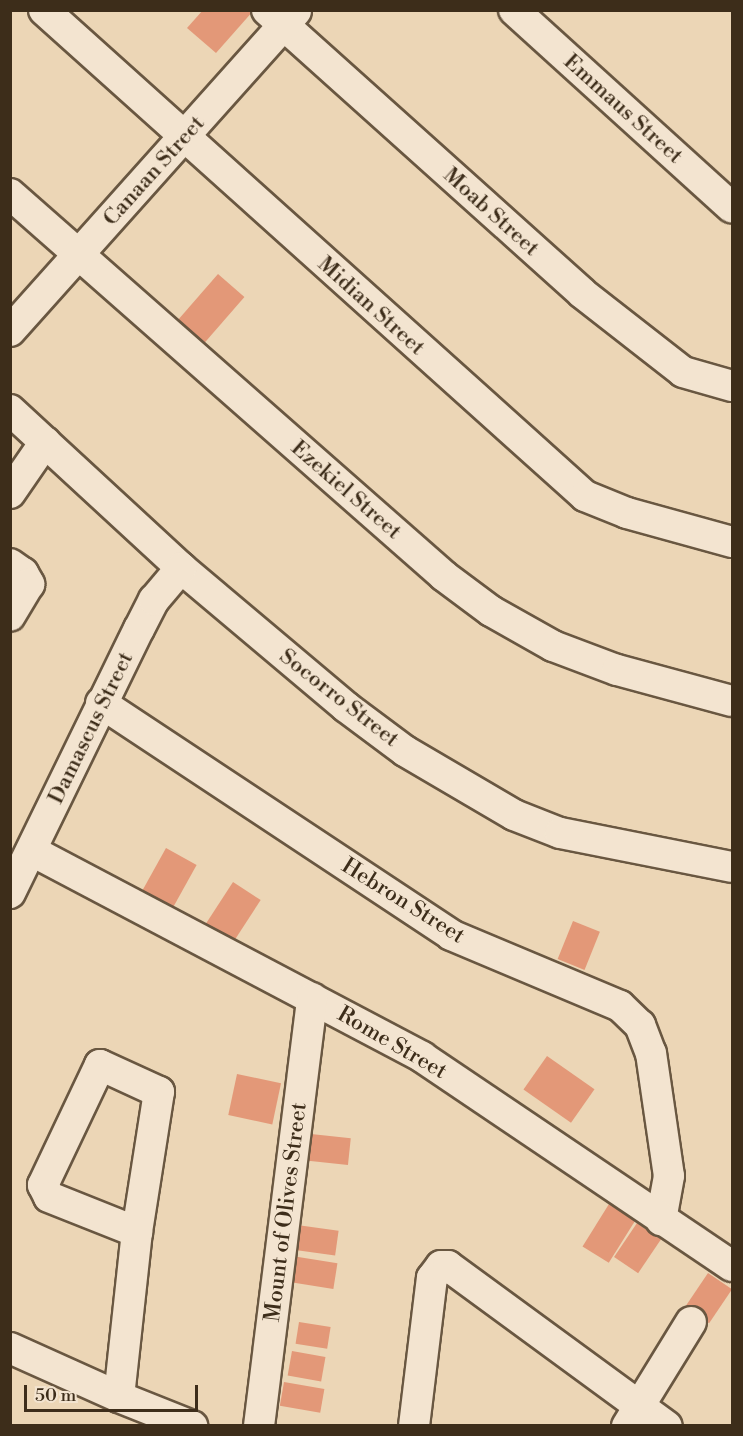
<!DOCTYPE html>
<style>
body{margin:0}
#map{position:relative;width:743px;height:1436px;overflow:hidden;background:#ecd6b6;font-family:"Libre Bodoni",serif}
div>[style]{position:absolute}
.building>*{inset:0;background:#e39878;transform-origin:0 0}
.roads{filter:drop-shadow(2px 0 #695741) drop-shadow(-2px 0 #695741) drop-shadow(0 2px #695741) drop-shadow(0 -2px #695741)}
.minor>*{height:30px;margin:-15px;padding:0 15px;transform-origin:15px;border-radius:15px;background:#f3e4d0}
span{translate:-50% -50%;white-space:nowrap;text-align:center;line-height:1.15;-webkit-text-stroke:4.5px #f3e4d0;paint-order:stroke}
.street-label{font-size:22px;color:#3d2d1a}
.frame{position:absolute;inset:0;border:12px solid #3d2d1a;pointer-events:none}
.scale{position:absolute;left:24px;top:1385px;width:174px;height:27px;box-sizing:border-box;border:3px solid #3d2d1a;border-top:0;padding-left:8px;font-size:18px;line-height:21px;white-space:nowrap;color:#3d2d1a;-webkit-text-stroke:4px #f3e4d0;paint-order:stroke}
</style>
<div id="map">
<div class="building">
<i style="clip-path:polygon(203px 10px,254px 10px,216px 53px,187px 28px)"></i>
<i style="left:218px;top:274px;width:35px;height:64px;rotate:41deg"></i>
<i style="left:166px;top:848px;width:35px;height:49px;rotate:29deg"></i>
<i style="left:233px;top:882px;width:33px;height:54px;rotate:33deg"></i>
<i style="left:573px;top:921px;width:29px;height:41px;rotate:22deg"></i>
<i style="left:547px;top:1056px;width:58px;height:41px;rotate:35deg"></i>
<i style="left:237px;top:1074px;width:45px;height:42px;rotate:12deg"></i>
<i style="left:311px;top:1134px;width:40px;height:27px;rotate:6deg"></i>
<i style="left:609px;top:1204px;width:31px;height:50px;rotate:32deg"></i>
<i style="left:637px;top:1223px;width:29px;height:41px;rotate:34deg"></i>
<i style="left:297px;top:1225px;width:42px;height:25px;rotate:8deg"></i>
<i style="left:292px;top:1256px;width:46px;height:26px;rotate:9deg"></i>
<i style="left:708px;top:1273px;width:29px;height:41px;rotate:34deg"></i>
<i style="left:299px;top:1322px;width:32px;height:22px;rotate:9deg"></i>
<i style="left:292px;top:1351px;width:34px;height:25px;rotate:10deg"></i>
<i style="left:284px;top:1382px;width:41px;height:24px;rotate:10deg"></i>
</div>
<div class="roads">
<div class="minor">
<i style="left:44px;top:10px;width:727px;rotate:41.93deg"></i>
<i style="left:585px;top:496px;width:45px;rotate:22deg"></i>
<i style="left:627px;top:513px;width:109px;rotate:15.4deg"></i>
<i style="left:267px;top:10px;width:423px;rotate:41.9deg"></i>
<i style="left:582px;top:293px;width:128px;rotate:38deg"></i>
<i style="left:683px;top:372px;width:51px;rotate:15.9deg"></i>
<i style="left:514px;top:10px;width:294px;rotate:42.2deg"></i>
<i style="left:10px;top:194px;width:578px;rotate:41.35deg"></i>
<i style="left:444px;top:576px;width:59px;rotate:36.7deg"></i>
<i style="left:491px;top:611px;width:71px;rotate:29.4deg"></i>
<i style="left:553px;top:646px;width:68px;rotate:20.6deg"></i>
<i style="left:617px;top:670px;width:119px;rotate:15.1deg"></i>
<i style="left:10px;top:331px;width:429px;rotate:-48.2deg"></i>
<i style="left:10px;top:410px;width:233px;rotate:42.7deg"></i>
<i style="left:181px;top:568px;width:216px;rotate:40.1deg"></i>
<i style="left:346px;top:707px;width:74px;rotate:36.7deg"></i>
<i style="left:405px;top:751px;width:126px;rotate:30.4deg"></i>
<i style="left:514px;top:815px;width:49px;rotate:21.4deg"></i>
<i style="left:560px;top:833px;width:175px;rotate:11.2deg"></i>
<i style="left:10px;top:493px;width:62px;rotate:-55.5deg"></i>
<i style="left:10px;top:564px;width:16px;rotate:35deg"></i>
<i style="left:23px;top:573px;width:13px;rotate:61deg"></i>
<i style="left:29px;top:584px;width:37px;rotate:121deg"></i>
<i style="left:101px;top:703px;width:420px;rotate:33.5deg"></i>
<i style="left:451px;top:935px;width:183px;rotate:22.8deg"></i>
<i style="left:620px;top:1006px;width:28px;rotate:44deg"></i>
<i style="left:640px;top:1025px;width:30px;rotate:69deg"></i>
<i style="left:651px;top:1053px;width:124px;rotate:81.7deg"></i>
<i style="left:669px;top:1176px;width:45px;rotate:100.3deg"></i>
<i style="left:32px;top:851px;width:441px;rotate:27.8deg"></i>
<i style="left:422px;top:1057px;width:374px;rotate:34deg"></i>
<i style="left:10px;top:893px;width:294px;rotate:-64deg"></i>
<i style="left:139px;top:629px;width:33px;rotate:-63deg"></i>
<i style="left:154px;top:600px;width:42px;rotate:-49.8deg"></i>
<i style="left:10px;top:1348px;width:120px;rotate:24.2deg"></i>
<i style="left:119px;top:1397px;width:79px;rotate:21.7deg"></i>
<i style="left:119px;top:1397px;width:166px;rotate:-83.8deg"></i>
<i style="left:137px;top:1232px;width:142px;rotate:-81.1deg"></i>
<i style="left:159px;top:1092px;width:65px;rotate:-155.4deg"></i>
<i style="left:100px;top:1065px;width:133px;rotate:115.4deg"></i>
<i style="left:43px;top:1185px;width:13px;rotate:63deg"></i>
<i style="left:49px;top:1197px;width:95px;rotate:21.7deg"></i>
<i style="left:259px;top:1426px;width:431px;rotate:-82.9deg"></i>
<i style="left:414px;top:1426px;width:149px;rotate:-83.1deg"></i>
<i style="left:432px;top:1278px;width:15px;rotate:-53deg"></i>
<i style="left:441px;top:1266px;width:7px"></i>
<i style="left:448px;top:1266px;width:271px;rotate:36.2deg"></i>
<i style="left:627px;top:1426px;width:122px;rotate:-58.4deg"></i>
</div>
</div>
<div class="street-label">
<span style="left:623px;top:109px;rotate:42deg">Emmaus Street</span>
<span style="left:154px;top:171px;rotate:-48deg">Canaan Street</span>
<span style="left:491px;top:212px;rotate:42deg">Moab Street</span>
<span style="left:371px;top:306px;rotate:42deg">Midian Street</span>
<span style="left:346px;top:490px;rotate:41deg">Ezekiel Street</span>
<span style="left:339px;top:698px;rotate:38deg">Socorro Street</span>
<span style="left:91px;top:728px;rotate:-64deg">Damascus Street</span>
<span style="left:403px;top:901px;rotate:32deg">Hebron Street</span>
<span style="left:392px;top:1043px;rotate:30deg">Rome Street</span>
<span style="left:286px;top:1212px;rotate:-83deg">Mount of Olives Street</span>
</div>
<div class="frame"></div>
<div class="scale">50 m</div>
</div>
